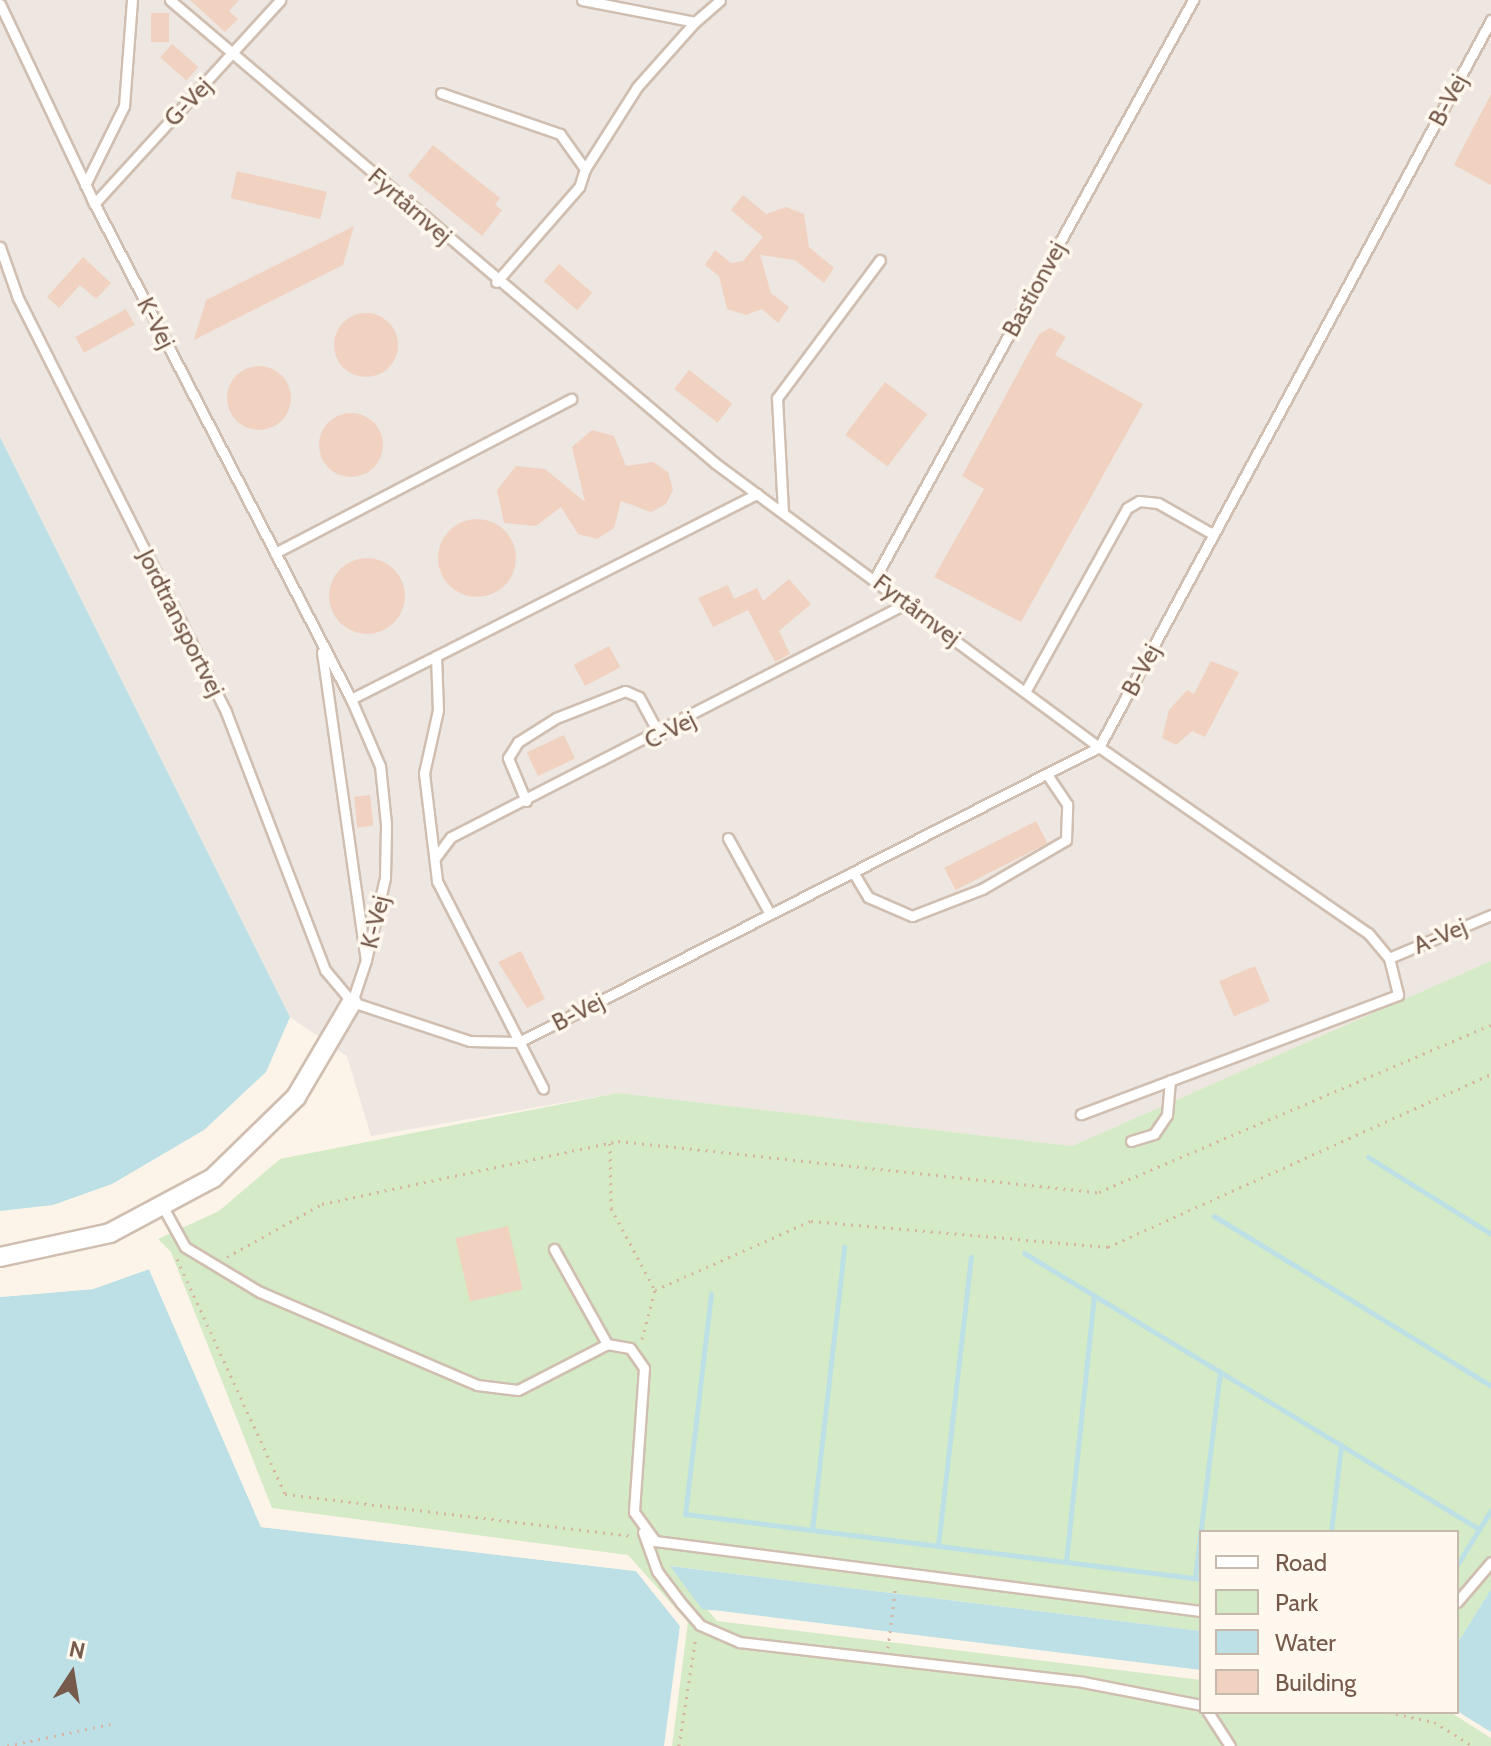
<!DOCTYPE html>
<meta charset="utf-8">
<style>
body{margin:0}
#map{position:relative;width:1491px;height:1746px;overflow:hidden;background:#fcf4e8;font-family:Cabin,sans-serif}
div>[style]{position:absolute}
.industrial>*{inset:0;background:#ede6e1}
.green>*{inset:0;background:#d5eac6}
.water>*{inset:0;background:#bce0e5}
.pier>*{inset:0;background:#fcf4e8;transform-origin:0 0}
.stream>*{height:5px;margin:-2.5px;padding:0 2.5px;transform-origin:2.5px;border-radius:2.5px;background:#bce0e5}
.building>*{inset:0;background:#f1d2c0;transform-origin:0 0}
.round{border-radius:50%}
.path>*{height:3px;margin-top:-1.5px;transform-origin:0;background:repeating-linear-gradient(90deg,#d6b6a3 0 2px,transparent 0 8px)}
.roads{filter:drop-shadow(2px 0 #d0beb0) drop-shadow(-2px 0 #d0beb0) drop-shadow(0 2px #d0beb0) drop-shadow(0 -2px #d0beb0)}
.service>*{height:9px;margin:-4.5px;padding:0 4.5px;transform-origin:4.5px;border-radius:4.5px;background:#fff}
.minor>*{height:18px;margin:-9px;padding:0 9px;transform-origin:9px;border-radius:9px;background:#fff}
span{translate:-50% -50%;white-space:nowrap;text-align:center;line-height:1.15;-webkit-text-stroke:7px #fff8ee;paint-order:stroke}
.street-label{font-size:24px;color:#765a4c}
.legend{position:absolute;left:1199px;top:1530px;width:260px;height:184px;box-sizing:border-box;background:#fff8ee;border:2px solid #c8b9ad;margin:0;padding:10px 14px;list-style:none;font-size:24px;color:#765a4c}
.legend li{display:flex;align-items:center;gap:16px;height:40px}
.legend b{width:40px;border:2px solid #c8b9ad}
.north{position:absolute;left:32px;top:1634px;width:80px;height:80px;-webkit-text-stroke:6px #fff8ee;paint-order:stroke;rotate:12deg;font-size:22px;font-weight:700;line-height:32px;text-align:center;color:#765a4c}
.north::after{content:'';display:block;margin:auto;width:28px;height:36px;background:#765a4c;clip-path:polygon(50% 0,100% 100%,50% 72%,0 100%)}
</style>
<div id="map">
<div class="industrial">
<i style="clip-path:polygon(0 0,1491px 0,1491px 961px,1072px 1146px,618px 1093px,371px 1136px,347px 1056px,290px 1017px,0 437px)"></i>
</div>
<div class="green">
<i style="clip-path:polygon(1491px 961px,1491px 1589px,1457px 1644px,1457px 1532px,1201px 1532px,1201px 1631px,671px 1566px,717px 1621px,1201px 1680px,1201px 1712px,1450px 1712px,1491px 1738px,1491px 1746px,672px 1746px,688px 1622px,628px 1555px,272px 1508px,171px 1252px,158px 1239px,219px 1211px,280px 1159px,618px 1093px,1072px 1146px)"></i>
</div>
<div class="water">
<i style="clip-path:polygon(0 437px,290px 1017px,266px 1072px,204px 1130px,112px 1184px,53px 1205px,0 1211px)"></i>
<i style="clip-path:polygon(149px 1269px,261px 1527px,636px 1571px,680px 1626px,664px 1746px,0 1746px,0 1297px,93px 1289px)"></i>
<i style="clip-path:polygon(670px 1566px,1201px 1631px,1201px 1673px,702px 1609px)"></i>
<i style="clip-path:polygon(1491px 1589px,1491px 1732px,1457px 1711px,1457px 1644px)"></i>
</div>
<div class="pier">
<i style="clip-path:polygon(152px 1266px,264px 1523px,637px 1568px,684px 1625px,668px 1746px,680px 1626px,636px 1571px,261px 1527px,149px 1269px,93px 1289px,0 1297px,92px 1285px)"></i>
<i style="left:713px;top:1610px;width:492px;height:4px;rotate:7deg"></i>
</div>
<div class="stream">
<i style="left:1368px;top:1157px;width:145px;rotate:32deg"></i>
<i style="left:1214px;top:1216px;width:325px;rotate:31.5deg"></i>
<i style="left:1024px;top:1253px;width:532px;rotate:31.24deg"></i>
<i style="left:711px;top:1294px;width:222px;rotate:96.7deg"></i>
<i style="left:685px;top:1514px;width:520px;rotate:7.18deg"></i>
<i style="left:812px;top:1530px;width:285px;rotate:-83.5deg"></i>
<i style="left:1331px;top:1532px;width:88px;rotate:-83.4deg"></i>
<i style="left:938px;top:1546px;width:291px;rotate:-83.5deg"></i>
<i style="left:1066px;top:1562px;width:268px;rotate:-84deg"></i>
<i style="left:1457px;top:1565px;width:65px;rotate:-58.3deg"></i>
<i style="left:1195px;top:1578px;width:208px;rotate:-83.1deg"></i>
</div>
<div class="building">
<i style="clip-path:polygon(190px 0,239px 0,229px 11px,238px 19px,225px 32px)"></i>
<i style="left:151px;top:13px;width:18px;height:29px"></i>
<i style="left:172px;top:44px;width:35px;height:18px;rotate:41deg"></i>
<i style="clip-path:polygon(1491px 94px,1491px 185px,1454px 165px)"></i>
<i style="clip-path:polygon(433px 145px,500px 198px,495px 205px,502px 210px,482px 236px,408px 176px)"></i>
<i style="left:237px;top:171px;width:92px;height:28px;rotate:13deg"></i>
<i style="clip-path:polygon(743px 195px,766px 214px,786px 207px,804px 214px,809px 247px,834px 268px,824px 283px,795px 260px,760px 255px,771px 293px,789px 307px,778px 323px,762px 309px,746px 315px,727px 309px,719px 276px,705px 265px,715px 250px,731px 263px,743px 261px,763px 237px,731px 210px)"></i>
<i style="clip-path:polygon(354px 226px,343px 265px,194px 340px,206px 300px)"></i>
<i style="clip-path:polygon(83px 257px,111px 283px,96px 299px,80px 285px,59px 308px,47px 297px)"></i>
<i style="left:559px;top:264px;width:44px;height:23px;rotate:41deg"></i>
<i style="left:126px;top:309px;width:18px;height:58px;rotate:61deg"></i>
<i class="round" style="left:334px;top:313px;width:64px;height:64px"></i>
<i style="clip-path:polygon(1050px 328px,1066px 337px,1055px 355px,1143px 404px,1021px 622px,934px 577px,984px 489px,962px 476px,1039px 334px)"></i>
<i class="round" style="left:227px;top:366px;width:64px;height:64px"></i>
<i style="left:689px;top:370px;width:55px;height:24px;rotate:38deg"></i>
<i style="left:885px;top:382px;width:53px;height:66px;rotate:37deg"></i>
<i class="round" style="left:319px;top:413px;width:64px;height:64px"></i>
<i style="clip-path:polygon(592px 430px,614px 436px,626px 466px,653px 462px,668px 472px,673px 490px,666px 504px,651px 512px,621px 501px,614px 528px,597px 539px,578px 534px,561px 507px,536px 526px,504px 523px,497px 490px,516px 466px,545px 469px,585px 502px,572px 447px)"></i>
<i class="round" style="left:438px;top:519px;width:78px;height:78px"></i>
<i class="round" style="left:329px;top:558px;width:76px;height:76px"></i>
<i style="clip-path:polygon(789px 579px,811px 604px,779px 631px,790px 654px,775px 662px,748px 610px,713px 627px,698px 598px,728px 585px,734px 599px,757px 588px,763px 601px)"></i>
<i style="left:609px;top:646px;width:24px;height:40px;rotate:62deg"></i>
<i style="clip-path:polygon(1211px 661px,1239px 672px,1205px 737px,1192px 731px,1176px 745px,1162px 738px,1169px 710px,1187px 690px,1194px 694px)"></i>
<i style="left:564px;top:735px;width:26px;height:41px;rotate:65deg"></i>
<i style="left:370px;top:795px;width:31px;height:16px;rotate:84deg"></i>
<i style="left:1036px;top:821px;width:25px;height:103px;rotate:63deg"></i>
<i style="clip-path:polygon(521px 951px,545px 999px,527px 1008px,498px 962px)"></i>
<i style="left:1255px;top:966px;width:38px;height:39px;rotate:67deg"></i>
<i style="left:508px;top:1226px;width:65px;height:54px;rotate:77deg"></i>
</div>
<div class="path">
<i style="left:610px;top:1143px;width:65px;rotate:89.1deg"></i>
<i style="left:611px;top:1208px;width:93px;rotate:61.8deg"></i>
<i style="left:227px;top:1257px;width:109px;rotate:-29.2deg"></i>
<i style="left:322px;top:1204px;width:303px;rotate:-12deg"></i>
<i style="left:618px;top:1141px;width:484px;rotate:6.1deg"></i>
<i style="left:1099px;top:1192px;width:426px;rotate:-23.1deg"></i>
<i style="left:177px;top:1259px;width:259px;rotate:65.3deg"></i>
<i style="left:285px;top:1494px;width:350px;rotate:6.9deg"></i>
<i style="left:642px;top:1339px;width:51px;rotate:-75.1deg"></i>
<i style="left:655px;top:1290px;width:171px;rotate:-23.9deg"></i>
<i style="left:811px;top:1221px;width:298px;rotate:5deg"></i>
<i style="left:1108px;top:1247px;width:420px;rotate:-24.3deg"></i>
<i style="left:888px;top:1648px;width:64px;rotate:-82.9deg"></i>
<i style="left:1388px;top:1712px;width:47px;rotate:12.3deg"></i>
<i style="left:1434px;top:1722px;width:46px;rotate:31.6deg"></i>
<i style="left:7px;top:1746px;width:110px;rotate:-12deg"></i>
<i style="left:679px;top:1746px;width:111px;rotate:-81.2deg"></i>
</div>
<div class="roads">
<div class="service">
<i style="left:170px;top:0;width:715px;rotate:40.35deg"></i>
<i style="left:715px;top:463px;width:478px;rotate:36.5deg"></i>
<i style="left:1099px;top:747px;width:327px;rotate:34.7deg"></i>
<i style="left:1368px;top:933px;width:33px;rotate:50deg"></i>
<i style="left:1389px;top:958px;width:38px;rotate:76deg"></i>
<i style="left:1398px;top:995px;width:339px;rotate:159.4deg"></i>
<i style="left:582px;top:0;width:115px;rotate:11deg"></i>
<i style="left:695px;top:22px;width:33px;rotate:-41deg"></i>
<i style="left:0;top:4px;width:216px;rotate:64.7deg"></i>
<i style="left:92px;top:199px;width:563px;rotate:62.62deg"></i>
<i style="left:441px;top:93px;width:126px;rotate:19deg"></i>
<i style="left:560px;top:134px;width:43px;rotate:54.5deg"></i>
<i style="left:585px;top:169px;width:19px;rotate:108deg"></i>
<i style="left:579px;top:187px;width:126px;rotate:131.1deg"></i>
<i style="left:585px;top:169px;width:97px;rotate:-57.6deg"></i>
<i style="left:637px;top:87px;width:87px;rotate:-48.3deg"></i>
<i style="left:85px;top:185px;width:88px;rotate:-63.7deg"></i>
<i style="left:124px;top:106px;width:106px;rotate:-85.7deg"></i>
<i style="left:94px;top:204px;width:276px;rotate:-47.6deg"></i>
<i style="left:0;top:247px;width:54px;rotate:70.6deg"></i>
<i style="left:18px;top:298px;width:463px;rotate:63.3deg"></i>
<i style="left:226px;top:712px;width:276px;rotate:69deg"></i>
<i style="left:325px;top:970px;width:42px;rotate:49.8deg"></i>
<i style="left:783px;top:512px;width:114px;rotate:-93deg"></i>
<i style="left:777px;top:398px;width:172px;rotate:-53.3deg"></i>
<i style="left:275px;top:553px;width:334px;rotate:-27.5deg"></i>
<i style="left:875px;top:578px;width:660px;rotate:-61.18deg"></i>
<i style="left:322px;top:652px;width:311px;rotate:81.9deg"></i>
<i style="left:366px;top:960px;width:44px;rotate:108.4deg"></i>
<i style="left:436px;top:656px;width:54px;rotate:87.9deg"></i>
<i style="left:438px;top:710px;width:65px;rotate:102.5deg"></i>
<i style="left:424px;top:773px;width:109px;rotate:83.1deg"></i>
<i style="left:437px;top:881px;width:233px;rotate:62.9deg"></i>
<i style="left:1025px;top:692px;width:210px;rotate:-61deg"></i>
<i style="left:1127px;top:508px;width:14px;rotate:-30deg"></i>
<i style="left:1139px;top:501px;width:19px;rotate:6deg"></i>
<i style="left:1158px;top:503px;width:64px;rotate:29.7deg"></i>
<i style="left:526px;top:801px;width:47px;rotate:-112.7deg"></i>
<i style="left:508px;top:758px;width:19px;rotate:-58deg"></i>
<i style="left:518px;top:742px;width:45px;rotate:-32.3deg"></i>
<i style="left:556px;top:718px;width:74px;rotate:-21.4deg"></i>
<i style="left:625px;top:691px;width:15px;rotate:23deg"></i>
<i style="left:639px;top:697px;width:44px;rotate:61.7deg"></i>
<i style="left:728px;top:838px;width:87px;rotate:61.1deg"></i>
<i style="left:435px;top:858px;width:26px;rotate:-53deg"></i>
<i style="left:451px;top:837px;width:513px;rotate:-27.16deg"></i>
<i style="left:853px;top:872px;width:29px;rotate:59deg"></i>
<i style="left:868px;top:897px;width:48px;rotate:23.4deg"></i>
<i style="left:912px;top:916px;width:75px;rotate:-21.1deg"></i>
<i style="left:982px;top:889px;width:97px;rotate:-30.3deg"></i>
<i style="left:1066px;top:840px;width:36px;rotate:-88deg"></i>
<i style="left:1067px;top:804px;width:36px;rotate:-124deg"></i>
<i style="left:1389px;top:958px;width:111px;rotate:-22.9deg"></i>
<i style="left:366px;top:960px;width:84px;rotate:-77deg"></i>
<i style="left:385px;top:878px;width:54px;rotate:-88.9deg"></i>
<i style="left:386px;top:824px;width:58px;rotate:-95.9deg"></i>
<i style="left:380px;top:766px;width:73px;rotate:-113.4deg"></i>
<i style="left:351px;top:699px;width:455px;rotate:-26.8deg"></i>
<i style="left:352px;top:1002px;width:124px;rotate:18.3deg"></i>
<i style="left:470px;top:1041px;width:49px;rotate:1.2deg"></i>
<i style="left:519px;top:1042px;width:651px;rotate:-26.96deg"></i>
<i style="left:1099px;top:747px;width:826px;rotate:-61.67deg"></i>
<i style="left:1131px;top:1141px;width:24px;rotate:-17deg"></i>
<i style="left:1154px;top:1134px;width:23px;rotate:-56deg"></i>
<i style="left:1167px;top:1115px;width:35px;rotate:-85deg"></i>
<i style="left:164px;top:1209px;width:43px;rotate:61.1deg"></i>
<i style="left:185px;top:1247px;width:87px;rotate:31deg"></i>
<i style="left:260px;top:1292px;width:236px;rotate:23.2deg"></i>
<i style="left:477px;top:1385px;width:41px;rotate:7deg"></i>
<i style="left:518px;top:1390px;width:100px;rotate:-27.3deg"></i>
<i style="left:607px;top:1344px;width:23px;rotate:10deg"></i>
<i style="left:630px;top:1348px;width:24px;rotate:55deg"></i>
<i style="left:644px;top:1368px;width:144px;rotate:94deg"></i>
<i style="left:634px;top:1512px;width:36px;rotate:54deg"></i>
<i style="left:655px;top:1541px;width:550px;rotate:7.31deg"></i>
<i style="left:554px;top:1249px;width:109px;rotate:60.8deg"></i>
<i style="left:643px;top:1532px;width:41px;rotate:70.3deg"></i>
<i style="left:657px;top:1571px;width:40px;rotate:53deg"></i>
<i style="left:681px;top:1603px;width:29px;rotate:49deg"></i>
<i style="left:700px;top:1625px;width:43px;rotate:23.6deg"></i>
<i style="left:739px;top:1642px;width:346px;rotate:6.6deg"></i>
<i style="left:1083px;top:1682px;width:120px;rotate:11deg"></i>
<i style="left:1457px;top:1602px;width:52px;rotate:-49.6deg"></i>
<i style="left:1208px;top:1712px;width:40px;rotate:57.1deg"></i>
</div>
<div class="minor">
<i style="left:0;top:1257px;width:113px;rotate:-12.3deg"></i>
<i style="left:110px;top:1233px;width:117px;rotate:-28.1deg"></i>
<i style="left:213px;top:1178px;width:116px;rotate:-44.3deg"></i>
<i style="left:296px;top:1097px;width:110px;rotate:-59.5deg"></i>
</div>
</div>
<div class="street-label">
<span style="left:1448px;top:100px;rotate:-62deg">B-Vej</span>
<span style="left:188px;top:102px;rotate:-46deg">G-Vej</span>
<span style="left:410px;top:206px;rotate:41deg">Fyrtårnvej</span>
<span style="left:1034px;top:289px;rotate:-61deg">Bastionvej</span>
<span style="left:156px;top:323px;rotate:63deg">K-Vej</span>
<span style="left:917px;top:610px;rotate:37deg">Fyrtårnvej</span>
<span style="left:181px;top:623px;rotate:63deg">Jordtransportvej</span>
<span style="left:1141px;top:670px;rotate:-62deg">B-Vej</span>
<span style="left:670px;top:730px;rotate:-27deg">C-Vej</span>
<span style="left:375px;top:922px;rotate:-76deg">K-Vej</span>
<span style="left:1440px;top:936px;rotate:-23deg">A-Vej</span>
<span style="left:578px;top:1012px;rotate:-27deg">B-Vej</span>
</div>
<ul class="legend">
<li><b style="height:10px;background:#fff"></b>Road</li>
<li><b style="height:22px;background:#d5eac6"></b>Park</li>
<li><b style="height:22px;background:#bce0e5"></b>Water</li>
<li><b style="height:22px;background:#f1d2c0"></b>Building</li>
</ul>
<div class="north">N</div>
</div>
